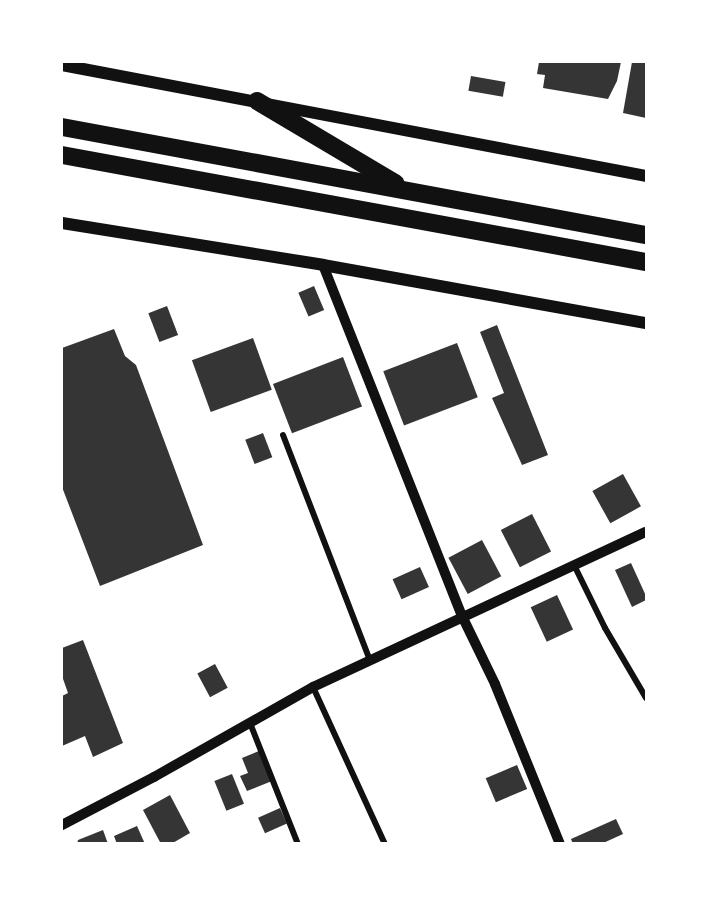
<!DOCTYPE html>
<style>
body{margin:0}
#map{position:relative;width:708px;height:905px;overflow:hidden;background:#fff;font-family:Mulish,sans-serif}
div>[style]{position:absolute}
.building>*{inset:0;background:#353535;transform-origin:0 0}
.minor>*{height:6px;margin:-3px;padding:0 3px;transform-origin:3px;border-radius:3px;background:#111}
.tertiary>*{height:10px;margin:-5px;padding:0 5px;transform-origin:5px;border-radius:5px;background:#111}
.secondary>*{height:12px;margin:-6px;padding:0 6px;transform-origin:6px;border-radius:6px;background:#111}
.motorway>*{height:18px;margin:-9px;padding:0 9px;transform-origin:9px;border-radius:9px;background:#111}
span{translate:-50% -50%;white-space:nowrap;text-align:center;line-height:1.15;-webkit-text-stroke:6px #fff;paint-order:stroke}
.frame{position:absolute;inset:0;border:63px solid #fff;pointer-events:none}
</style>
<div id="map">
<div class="building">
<i style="clip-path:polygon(539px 62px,621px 62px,617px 81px,608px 99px,543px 88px,545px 75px,537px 74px)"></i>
<i style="clip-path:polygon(632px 62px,646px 62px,646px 118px,623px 113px)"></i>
<i style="left:471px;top:76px;width:35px;height:15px;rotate:10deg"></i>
<i style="left:314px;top:286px;width:26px;height:17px;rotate:67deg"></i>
<i style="left:167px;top:306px;width:31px;height:20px;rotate:69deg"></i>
<i style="clip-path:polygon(497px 325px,548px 455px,522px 465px,492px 398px,504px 393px,480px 332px)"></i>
<i style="clip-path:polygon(114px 329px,125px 356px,136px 365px,203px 545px,100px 586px,62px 487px,62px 348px)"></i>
<i style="left:253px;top:338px;width:55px;height:65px;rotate:70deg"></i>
<i style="left:457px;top:343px;width:58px;height:79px;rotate:69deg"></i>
<i style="left:343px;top:357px;width:53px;height:75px;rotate:69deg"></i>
<i style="left:263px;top:433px;width:26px;height:19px;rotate:69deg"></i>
<i style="left:623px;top:474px;width:37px;height:35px;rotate:61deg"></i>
<i style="left:532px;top:514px;width:42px;height:35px;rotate:63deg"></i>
<i style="left:482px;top:540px;width:41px;height:38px;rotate:62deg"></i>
<i style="clip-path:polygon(631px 563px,646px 596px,646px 600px,632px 607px,615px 570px)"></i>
<i style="left:420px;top:567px;width:22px;height:30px;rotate:66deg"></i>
<i style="left:557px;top:595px;width:38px;height:29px;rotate:65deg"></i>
<i style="clip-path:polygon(83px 640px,123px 743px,93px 757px,85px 736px,62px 746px,62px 696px,68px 693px,62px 676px,62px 648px)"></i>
<i style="left:215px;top:664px;width:27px;height:20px;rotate:62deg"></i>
<i style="clip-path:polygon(259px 751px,272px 781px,247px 791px,240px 776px,248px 773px,242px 758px)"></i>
<i style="left:517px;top:765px;width:26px;height:34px;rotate:67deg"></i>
<i style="left:232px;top:774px;width:32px;height:19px;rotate:68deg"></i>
<i style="clip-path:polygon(170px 795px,190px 833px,171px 844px,161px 844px,143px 810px)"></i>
<i style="left:280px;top:808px;width:17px;height:24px;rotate:66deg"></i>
<i style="clip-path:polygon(616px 819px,623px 834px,601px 844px,573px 844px,571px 839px)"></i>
<i style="clip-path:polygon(137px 826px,145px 844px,117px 844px,114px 836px)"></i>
<i style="clip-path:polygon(103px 830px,108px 844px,77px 844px,78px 840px)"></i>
</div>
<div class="minor">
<i style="left:283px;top:435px;width:242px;rotate:68.9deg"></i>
<i style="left:575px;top:567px;width:68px;rotate:63.8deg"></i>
<i style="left:605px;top:628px;width:81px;rotate:59.6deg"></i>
<i style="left:313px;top:687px;width:173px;rotate:65.4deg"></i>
<i style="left:250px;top:723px;width:130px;rotate:68.4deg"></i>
</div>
<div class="tertiary">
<i style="left:323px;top:265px;width:380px;rotate:68.4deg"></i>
<i style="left:463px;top:618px;width:73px;rotate:64.1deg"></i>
<i style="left:495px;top:684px;width:173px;rotate:67.9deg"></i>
<i style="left:62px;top:825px;width:104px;rotate:-27.6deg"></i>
<i style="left:154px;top:777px;width:183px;rotate:-29.5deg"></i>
<i style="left:313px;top:687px;width:367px;rotate:-25deg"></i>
</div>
<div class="secondary">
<i style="left:62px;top:65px;width:594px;rotate:10.76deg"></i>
<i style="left:62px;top:223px;width:264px;rotate:9.1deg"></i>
<i style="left:323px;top:265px;width:328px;rotate:10.2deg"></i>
</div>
<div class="motorway">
<i style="left:257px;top:101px;width:161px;rotate:30.7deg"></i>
<i style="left:62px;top:127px;width:594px;rotate:10.48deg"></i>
<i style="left:62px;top:155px;width:594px;rotate:10.38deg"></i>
</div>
<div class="frame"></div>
</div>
